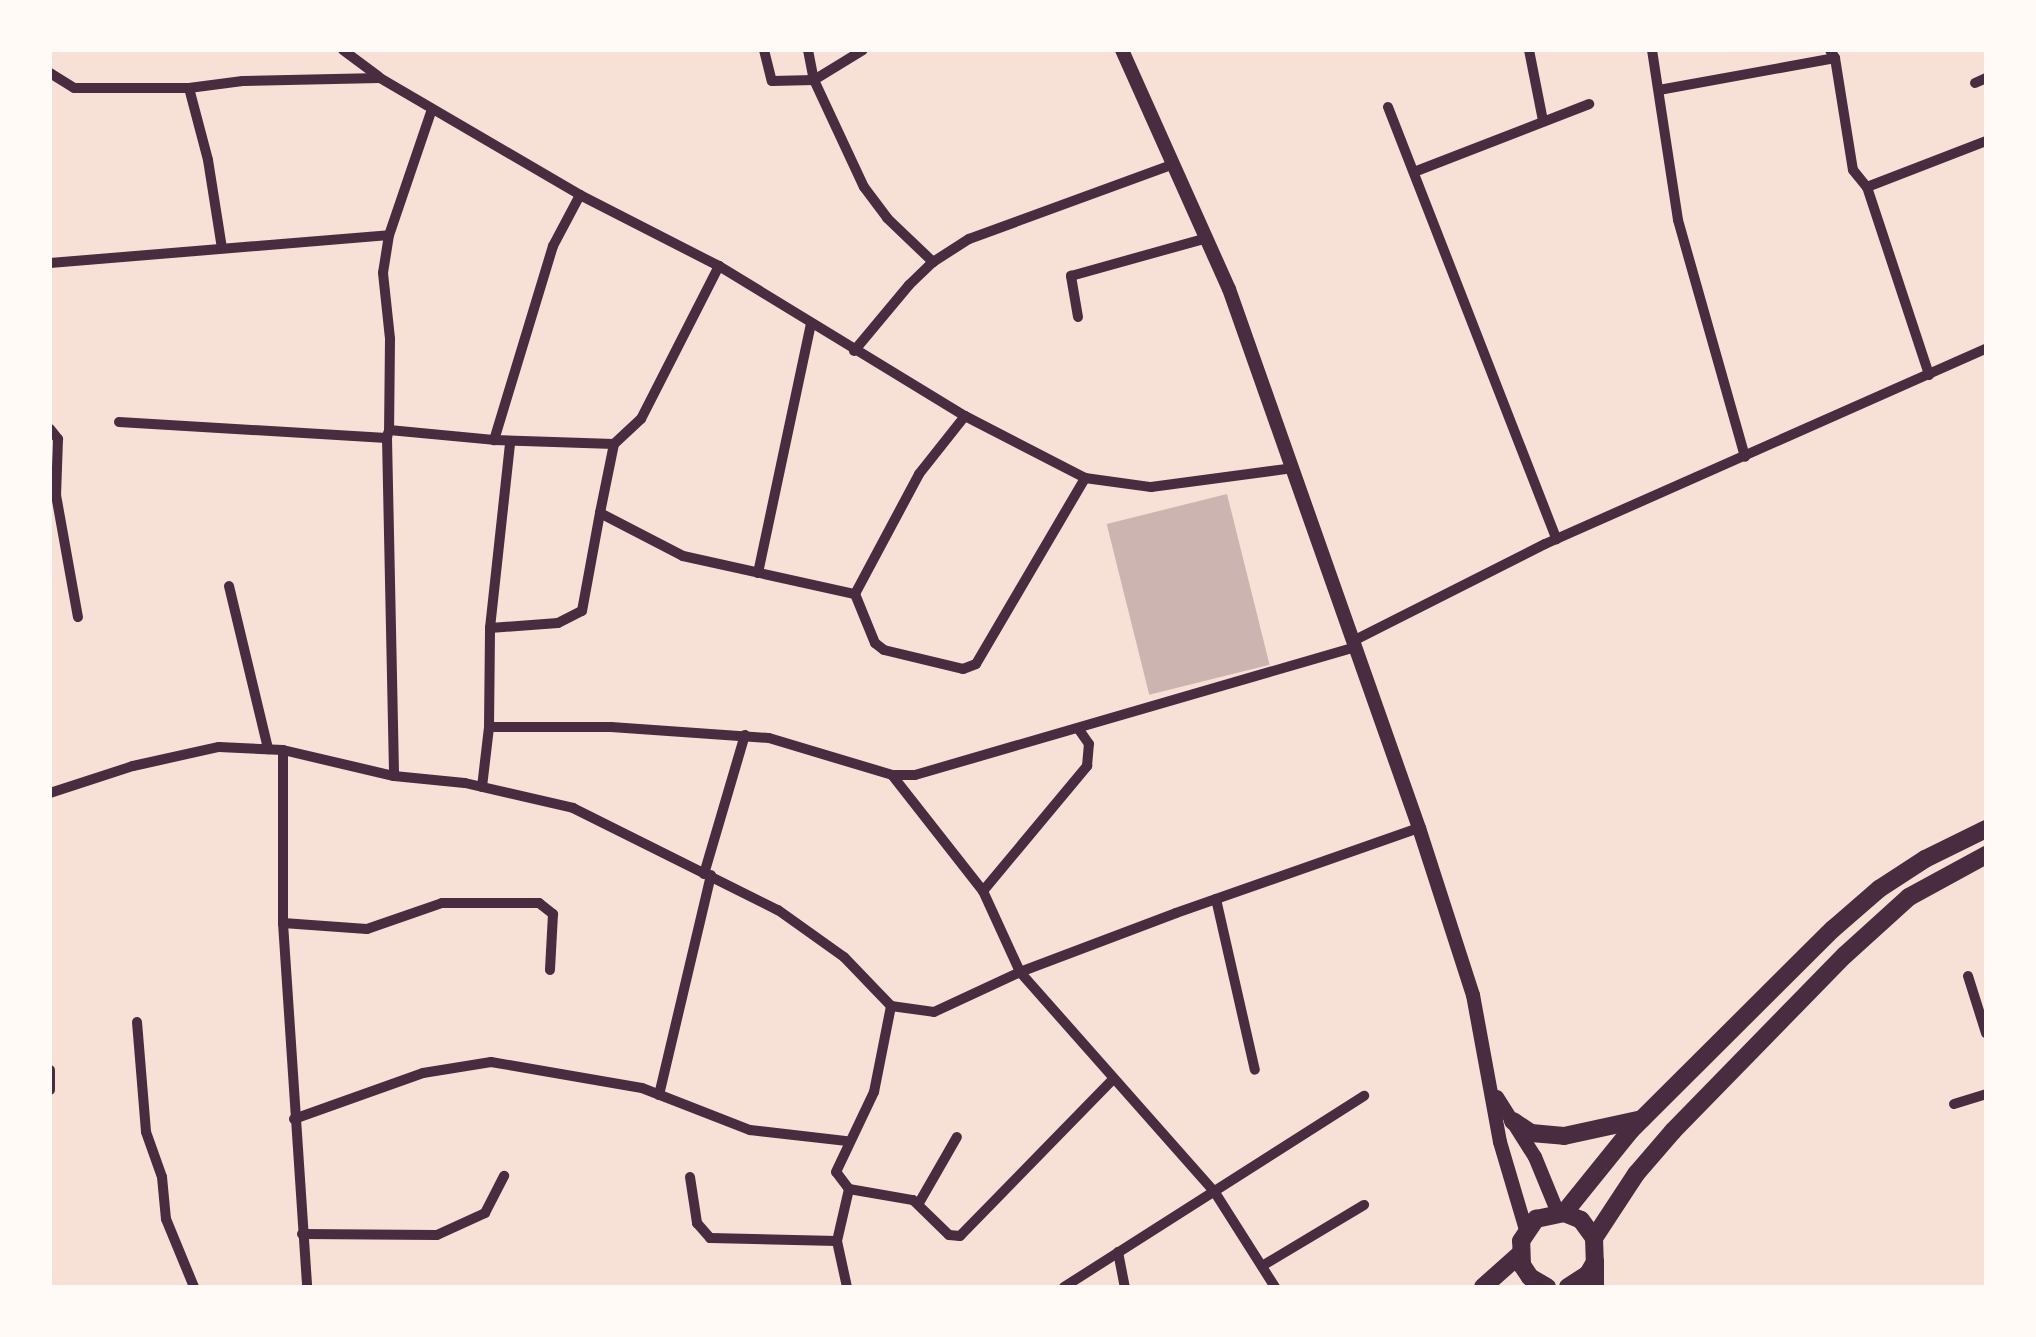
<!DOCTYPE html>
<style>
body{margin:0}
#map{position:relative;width:2036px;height:1337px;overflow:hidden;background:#f7e1d7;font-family:"Fira Sans",sans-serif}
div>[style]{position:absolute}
.building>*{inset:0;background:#ccb4b1;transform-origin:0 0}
.minor>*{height:10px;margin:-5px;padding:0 5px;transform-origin:5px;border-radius:5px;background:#4a2c40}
.tertiary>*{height:14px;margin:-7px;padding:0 7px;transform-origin:7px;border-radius:7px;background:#4a2c40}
.primary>*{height:18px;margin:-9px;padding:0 9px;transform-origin:9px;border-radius:9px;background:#4a2c40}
.trunk>*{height:18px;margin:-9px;padding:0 9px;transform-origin:9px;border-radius:9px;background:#4a2c40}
span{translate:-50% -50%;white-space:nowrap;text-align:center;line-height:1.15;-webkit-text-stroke:9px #fffaf5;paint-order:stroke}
.frame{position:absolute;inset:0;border:52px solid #fffaf5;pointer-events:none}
</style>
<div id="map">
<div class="building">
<i style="left:1227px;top:494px;width:176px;height:124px;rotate:76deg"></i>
</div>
<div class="minor">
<i style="left:343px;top:50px;width:44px;rotate:36.6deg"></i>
<i style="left:764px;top:50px;width:32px;rotate:76deg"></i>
<i style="left:772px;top:81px;width:42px;rotate:-1.4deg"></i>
<i style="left:814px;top:80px;width:57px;rotate:-31.5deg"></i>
<i style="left:808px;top:50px;width:31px;rotate:79deg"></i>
<i style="left:814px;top:80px;width:118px;rotate:65deg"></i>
<i style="left:864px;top:187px;width:39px;rotate:53deg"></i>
<i style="left:887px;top:218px;width:64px;rotate:43.7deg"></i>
<i style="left:1529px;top:50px;width:72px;rotate:78.8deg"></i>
<i style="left:1652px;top:50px;width:172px;rotate:81.3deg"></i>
<i style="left:1678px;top:220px;width:246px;rotate:74.2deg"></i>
<i style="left:1830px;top:50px;width:9px;rotate:58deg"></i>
<i style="left:1835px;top:58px;width:113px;rotate:80.9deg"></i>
<i style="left:1853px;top:170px;width:22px;rotate:51deg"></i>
<i style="left:1867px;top:187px;width:198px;rotate:71.7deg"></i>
<i style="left:50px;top:73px;width:28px;rotate:32deg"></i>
<i style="left:74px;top:88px;width:115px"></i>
<i style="left:189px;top:88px;width:54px;rotate:-7.4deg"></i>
<i style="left:243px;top:81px;width:137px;rotate:-1.3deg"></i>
<i style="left:380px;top:78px;width:232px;rotate:30.3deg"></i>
<i style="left:580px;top:195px;width:156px;rotate:27.1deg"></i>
<i style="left:719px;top:266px;width:288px;rotate:31.4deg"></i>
<i style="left:965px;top:416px;width:135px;rotate:27.3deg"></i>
<i style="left:1085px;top:478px;width:67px;rotate:7.8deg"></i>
<i style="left:1151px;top:487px;width:143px;rotate:-7.6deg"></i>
<i style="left:1975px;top:83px;width:12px;rotate:-24deg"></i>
<i style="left:189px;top:88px;width:74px;rotate:75.2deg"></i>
<i style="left:208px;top:160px;width:89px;rotate:81deg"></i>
<i style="left:1659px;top:90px;width:179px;rotate:-10.3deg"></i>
<i style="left:1388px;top:107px;width:464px;rotate:68.7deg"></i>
<i style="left:432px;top:109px;width:133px;rotate:108.8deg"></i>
<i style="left:389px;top:235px;width:38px;rotate:99deg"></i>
<i style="left:383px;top:273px;width:66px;rotate:83.9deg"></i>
<i style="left:390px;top:339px;width:91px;rotate:90.6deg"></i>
<i style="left:389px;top:430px;width:105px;rotate:5.4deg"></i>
<i style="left:1414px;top:172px;width:188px;rotate:-21.2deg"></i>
<i style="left:1867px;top:187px;width:128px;rotate:-21.1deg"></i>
<i style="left:580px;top:195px;width:58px;rotate:117.9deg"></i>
<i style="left:553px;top:246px;width:203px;rotate:106.9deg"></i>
<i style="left:494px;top:440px;width:120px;rotate:1.9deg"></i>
<i style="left:614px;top:444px;width:70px;rotate:101.5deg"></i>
<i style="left:600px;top:513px;width:93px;rotate:27.4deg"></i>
<i style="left:683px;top:556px;width:176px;rotate:12.5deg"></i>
<i style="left:855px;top:594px;width:136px;rotate:-61.9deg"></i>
<i style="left:919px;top:474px;width:74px;rotate:-51.6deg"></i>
<i style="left:50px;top:263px;width:340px;rotate:-4.7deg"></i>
<i style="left:1078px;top:317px;width:42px;rotate:-99.7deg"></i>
<i style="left:1071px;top:276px;width:141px;rotate:-15.6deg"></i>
<i style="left:854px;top:351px;width:86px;rotate:-50.2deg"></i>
<i style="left:909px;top:285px;width:33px;rotate:-44deg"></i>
<i style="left:933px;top:262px;width:43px;rotate:-32.6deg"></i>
<i style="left:969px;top:239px;width:215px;rotate:-20.1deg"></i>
<i style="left:119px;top:422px;width:268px;rotate:3.4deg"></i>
<i style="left:387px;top:438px;width:5px;rotate:-79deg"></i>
<i style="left:50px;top:429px;width:13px;rotate:51deg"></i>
<i style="left:58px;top:439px;width:56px;rotate:92deg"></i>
<i style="left:56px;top:495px;width:124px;rotate:79.8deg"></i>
<i style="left:387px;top:438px;width:338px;rotate:88.8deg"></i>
<i style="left:614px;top:444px;width:37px;rotate:-43deg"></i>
<i style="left:641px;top:419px;width:172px;rotate:-63deg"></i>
<i style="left:758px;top:573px;width:255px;rotate:-78deg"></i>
<i style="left:229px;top:586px;width:168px;rotate:76.5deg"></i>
<i style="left:855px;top:594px;width:53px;rotate:67.8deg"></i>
<i style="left:875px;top:643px;width:11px;rotate:38deg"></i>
<i style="left:884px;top:650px;width:81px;rotate:13.5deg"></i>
<i style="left:963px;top:669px;width:14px;rotate:-21deg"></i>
<i style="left:976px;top:664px;width:216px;rotate:-59.6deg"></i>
<i style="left:490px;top:628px;width:68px;rotate:-4.2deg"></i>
<i style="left:558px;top:623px;width:27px;rotate:-27deg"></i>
<i style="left:582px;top:611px;width:100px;rotate:-79.6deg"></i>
<i style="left:1353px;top:641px;width:215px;rotate:-26.8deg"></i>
<i style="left:1545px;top:544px;width:482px;rotate:-23.9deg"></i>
<i style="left:489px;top:727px;width:122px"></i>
<i style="left:611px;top:727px;width:158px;rotate:4deg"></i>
<i style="left:769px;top:738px;width:128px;rotate:16.7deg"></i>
<i style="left:892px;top:775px;width:23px"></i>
<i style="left:915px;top:775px;width:458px;rotate:-16.2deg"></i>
<i style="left:283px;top:750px;width:173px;rotate:90deg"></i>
<i style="left:283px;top:923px;width:365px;rotate:86.2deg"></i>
<i style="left:892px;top:775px;width:147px;rotate:51.9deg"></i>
<i style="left:983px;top:891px;width:89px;rotate:65.4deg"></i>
<i style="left:1020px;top:972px;width:293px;rotate:48.5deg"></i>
<i style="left:1214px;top:1191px;width:114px;rotate:57.6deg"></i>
<i style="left:482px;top:787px;width:60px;rotate:-83.3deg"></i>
<i style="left:489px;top:727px;width:99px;rotate:-89.4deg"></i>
<i style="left:490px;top:628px;width:186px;rotate:-83.8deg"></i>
<i style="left:50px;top:793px;width:87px;rotate:-18deg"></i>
<i style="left:133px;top:766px;width:88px;rotate:-12.5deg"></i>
<i style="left:219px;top:747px;width:64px;rotate:2.7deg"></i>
<i style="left:283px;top:750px;width:114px;rotate:13.2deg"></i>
<i style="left:394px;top:776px;width:71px;rotate:5.6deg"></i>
<i style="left:465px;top:783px;width:111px;rotate:13deg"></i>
<i style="left:573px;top:808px;width:229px;rotate:26.5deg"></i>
<i style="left:778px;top:910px;width:81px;rotate:35.5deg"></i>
<i style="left:844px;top:957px;width:68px;rotate:46.2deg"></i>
<i style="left:891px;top:1006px;width:43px;rotate:7.9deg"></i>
<i style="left:934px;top:1012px;width:95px;rotate:-24.9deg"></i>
<i style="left:1020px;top:972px;width:167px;rotate:-20.7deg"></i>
<i style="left:1176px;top:913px;width:257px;rotate:-19.3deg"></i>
<i style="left:704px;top:874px;width:145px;rotate:-73.6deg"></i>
<i style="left:983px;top:891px;width:163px;rotate:-50.2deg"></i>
<i style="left:1087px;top:766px;width:22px;rotate:-85deg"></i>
<i style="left:1089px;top:744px;width:19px;rotate:-125deg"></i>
<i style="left:1216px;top:899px;width:175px;rotate:77.2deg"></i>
<i style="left:283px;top:923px;width:84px;rotate:4.1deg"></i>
<i style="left:367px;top:929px;width:79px;rotate:-19.1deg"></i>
<i style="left:442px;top:903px;width:97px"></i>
<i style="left:539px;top:903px;width:18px;rotate:38deg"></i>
<i style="left:553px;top:914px;width:56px;rotate:93.1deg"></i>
<i style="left:1968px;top:976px;width:60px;rotate:72.5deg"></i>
<i style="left:137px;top:1022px;width:110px;rotate:85.3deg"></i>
<i style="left:146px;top:1132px;width:48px;rotate:70.4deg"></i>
<i style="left:162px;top:1177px;width:42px;rotate:84.6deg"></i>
<i style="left:166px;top:1219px;width:74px;rotate:67.6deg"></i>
<i style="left:50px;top:1070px;width:20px;rotate:90deg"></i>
<i style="left:659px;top:1095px;width:226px;rotate:-76.7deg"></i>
<i style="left:1954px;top:1104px;width:34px;rotate:-17deg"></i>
<i style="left:294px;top:1119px;width:137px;rotate:-19.6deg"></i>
<i style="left:423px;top:1073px;width:69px;rotate:-9.2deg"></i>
<i style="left:491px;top:1062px;width:153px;rotate:9.8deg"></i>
<i style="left:642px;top:1088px;width:116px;rotate:21.3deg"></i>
<i style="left:750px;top:1130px;width:98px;rotate:6.5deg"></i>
<i style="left:690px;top:1177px;width:47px;rotate:81.3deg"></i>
<i style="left:697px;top:1223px;width:20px;rotate:49deg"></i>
<i style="left:710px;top:1238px;width:127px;rotate:1.4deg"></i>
<i style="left:849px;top:1189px;width:65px;rotate:9.8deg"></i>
<i style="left:913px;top:1200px;width:50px;rotate:44.2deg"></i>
<i style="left:949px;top:1235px;width:11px;rotate:5deg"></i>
<i style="left:960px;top:1236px;width:218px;rotate:-45.7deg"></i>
<i style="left:919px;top:1203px;width:76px;rotate:-60.1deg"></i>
<i style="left:302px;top:1234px;width:135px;rotate:0.4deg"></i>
<i style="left:437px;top:1235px;width:53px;rotate:-24.6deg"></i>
<i style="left:485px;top:1213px;width:42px;rotate:-62.8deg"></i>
<i style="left:1118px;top:1252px;width:36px;rotate:79deg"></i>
<i style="left:1262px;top:1266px;width:119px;rotate:-30.9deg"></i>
<i style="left:847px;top:1287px;width:47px;rotate:-102.3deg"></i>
<i style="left:837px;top:1241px;width:53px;rotate:-77deg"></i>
<i style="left:849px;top:1189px;width:21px;rotate:-127deg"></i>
<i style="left:836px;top:1172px;width:89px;rotate:-64.6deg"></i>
<i style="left:874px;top:1092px;width:88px;rotate:-78.8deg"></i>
<i style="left:1064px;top:1287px;width:356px;rotate:-32.5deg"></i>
</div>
<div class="tertiary">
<i style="left:1122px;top:50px;width:262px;rotate:65.9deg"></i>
<i style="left:1229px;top:289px;width:572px;rotate:70.58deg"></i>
<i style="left:1419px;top:828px;width:176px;rotate:72.1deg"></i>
<i style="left:1473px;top:995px;width:149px;rotate:79.6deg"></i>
<i style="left:1500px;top:1142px;width:92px;rotate:73.5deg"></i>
<i style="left:1497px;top:1097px;width:71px;rotate:57.7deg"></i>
<i style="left:1535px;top:1157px;width:61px;rotate:67.7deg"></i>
</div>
<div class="primary">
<i style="left:1513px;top:1121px;width:22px;rotate:34deg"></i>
<i style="left:1531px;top:1133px;width:33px;rotate:5deg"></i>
<i style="left:1564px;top:1136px;width:80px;rotate:-12.3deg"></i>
<i style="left:1595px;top:1262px;width:25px;rotate:90deg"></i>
</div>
<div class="trunk">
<i style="left:1564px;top:1213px;width:107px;rotate:-51.1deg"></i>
<i style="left:1631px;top:1130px;width:285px;rotate:-44.9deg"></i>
<i style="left:1833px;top:929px;width:61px;rotate:-41deg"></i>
<i style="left:1879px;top:889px;width:55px;rotate:-33.1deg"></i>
<i style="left:1925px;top:859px;width:68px;rotate:-26.2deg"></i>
<i style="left:1594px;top:1238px;width:77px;rotate:-56.7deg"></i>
<i style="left:1636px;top:1174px;width:57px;rotate:-49.3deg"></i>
<i style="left:1673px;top:1131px;width:246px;rotate:-45.7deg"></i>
<i style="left:1845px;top:955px;width:86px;rotate:-42.2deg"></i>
<i style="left:1909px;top:897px;width:88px;rotate:-28.6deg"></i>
<i style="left:1483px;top:1287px;width:50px;rotate:-41.7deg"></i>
<i style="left:1547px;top:1287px;width:20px;rotate:-150deg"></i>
<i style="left:1530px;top:1277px;width:14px;rotate:-124deg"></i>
<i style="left:1522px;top:1265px;width:24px;rotate:-92deg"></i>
<i style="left:1521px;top:1241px;width:27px;rotate:-56deg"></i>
<i style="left:1536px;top:1219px;width:29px;rotate:-12deg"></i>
<i style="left:1564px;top:1213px;width:18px;rotate:22deg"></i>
<i style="left:1581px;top:1220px;width:22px;rotate:54deg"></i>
<i style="left:1594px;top:1238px;width:24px;rotate:88deg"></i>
<i style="left:1595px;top:1262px;width:14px;rotate:120deg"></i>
<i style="left:1588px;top:1274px;width:24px;rotate:147deg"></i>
</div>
<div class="frame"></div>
</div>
